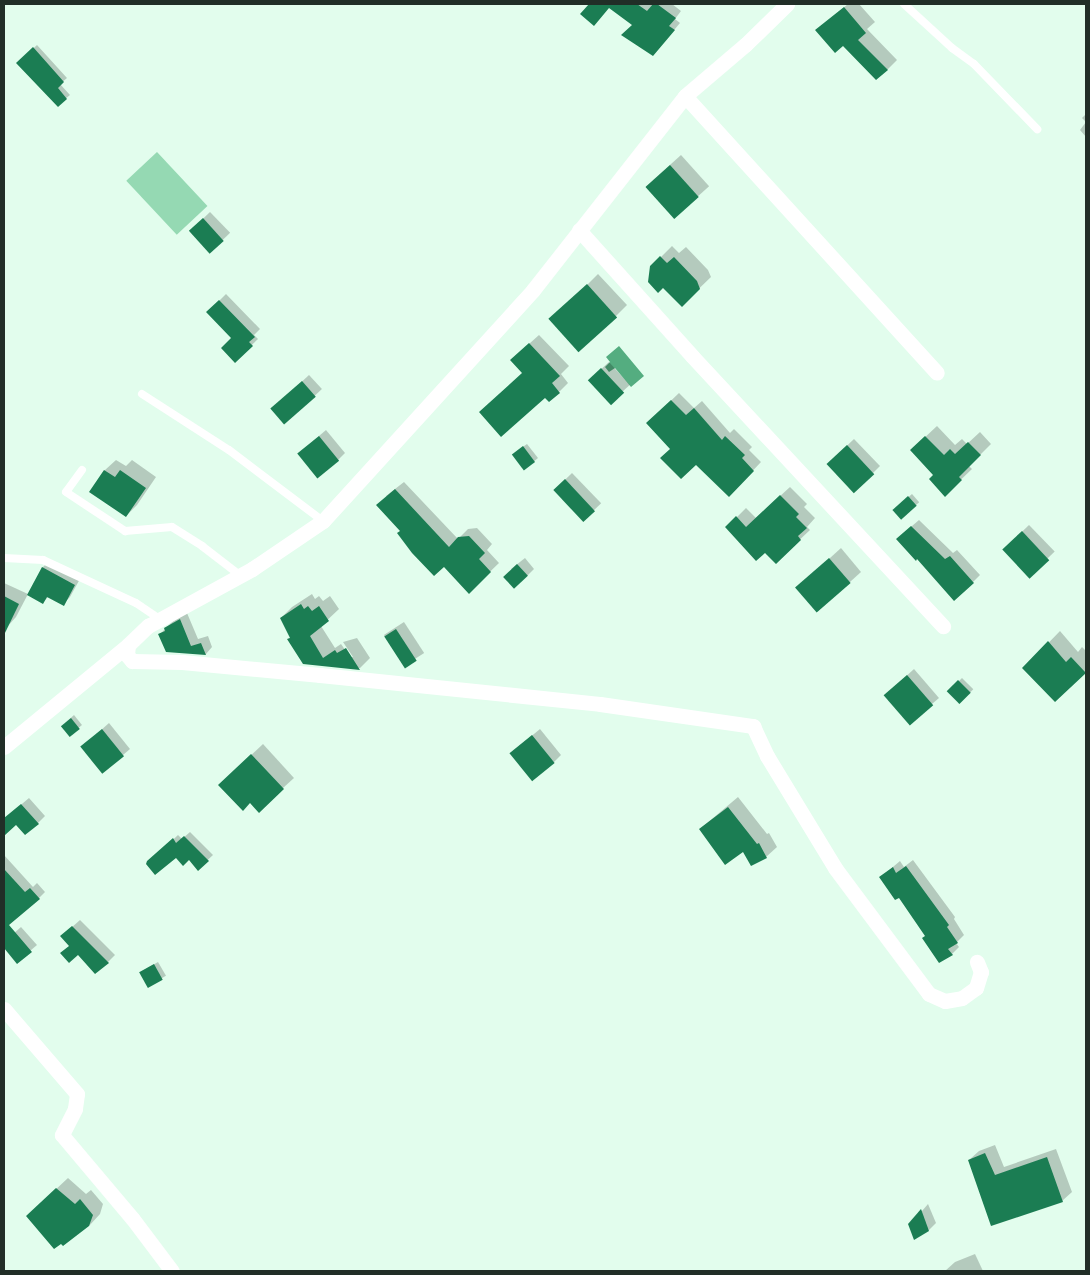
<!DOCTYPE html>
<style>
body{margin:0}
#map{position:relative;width:1090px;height:1275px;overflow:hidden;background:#e2fded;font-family:Barlow,sans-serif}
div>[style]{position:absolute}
.green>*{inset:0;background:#95d9b3;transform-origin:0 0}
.water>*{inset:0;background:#54ad80}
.shadow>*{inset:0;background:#0003;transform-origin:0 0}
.building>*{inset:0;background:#1b7d53;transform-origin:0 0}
.lane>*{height:8px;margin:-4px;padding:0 4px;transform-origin:4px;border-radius:4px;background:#fff}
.street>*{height:15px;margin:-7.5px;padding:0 7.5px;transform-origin:7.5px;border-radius:7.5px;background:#fff}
span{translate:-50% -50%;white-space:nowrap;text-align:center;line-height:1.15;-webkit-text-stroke:5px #fff;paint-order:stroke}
.frame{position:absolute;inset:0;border:5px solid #212e27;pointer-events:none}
</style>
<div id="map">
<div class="green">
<i style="left:157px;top:152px;width:74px;height:42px;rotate:47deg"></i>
</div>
<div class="water">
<i style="clip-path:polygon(619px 346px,644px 376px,631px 387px,615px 368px,609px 372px,605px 367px,610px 362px,606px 357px)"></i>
</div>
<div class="shadow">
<i style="clip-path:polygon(592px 4px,672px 4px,681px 11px,675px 19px,680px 23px,653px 55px,634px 24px,610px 7px,582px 14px)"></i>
<i style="clip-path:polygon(848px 4px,859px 4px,875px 22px,867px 29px,897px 60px,887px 70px,817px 30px)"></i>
<i style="clip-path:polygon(37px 45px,67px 78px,60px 84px,70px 95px,58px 105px,18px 63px)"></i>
<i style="clip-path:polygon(1086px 114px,1086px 137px,1080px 130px,1086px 122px,1082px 118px)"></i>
<i style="left:681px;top:155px;width:42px;height:47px;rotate:48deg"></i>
<i style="left:210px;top:212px;width:29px;height:28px;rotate:46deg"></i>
<i style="clip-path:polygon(672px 246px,679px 253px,686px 247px,708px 270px,711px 277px,682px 305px,663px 286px,651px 267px)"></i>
<i style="clip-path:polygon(598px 274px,627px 305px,616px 316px,552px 320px)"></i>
<i style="clip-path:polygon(226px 294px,260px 329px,254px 335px,258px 339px,235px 361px,232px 338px,208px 312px)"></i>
<i style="clip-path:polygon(539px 335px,569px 366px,561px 374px,568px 383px,559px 392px,523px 373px,520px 352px)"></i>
<i style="left:609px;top:362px;width:31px;height:26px;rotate:48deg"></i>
<i style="left:309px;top:375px;width:19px;height:50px;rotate:47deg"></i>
<i style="clip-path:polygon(679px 393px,694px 408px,702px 401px,730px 433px,734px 429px,752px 447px,749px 450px,761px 462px,729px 496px,696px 463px,672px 449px,656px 415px)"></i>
<i style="clip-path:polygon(937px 426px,955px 445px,962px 439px,967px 444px,980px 432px,991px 444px,969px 466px,972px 469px,945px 495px,935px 475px,922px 440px)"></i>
<i style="clip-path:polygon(326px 430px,345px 453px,338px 460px,299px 453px)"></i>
<i style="clip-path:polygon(854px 439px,880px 466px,873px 473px,835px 457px)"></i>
<i style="clip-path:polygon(527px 444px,538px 458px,525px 469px,517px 451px)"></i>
<i style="clip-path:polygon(116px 460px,126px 466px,132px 460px,156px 477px,137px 505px,126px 516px,91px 492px,105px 470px)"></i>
<i style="left:572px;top:473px;width:42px;height:24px;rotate:46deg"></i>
<i style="clip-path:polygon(404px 482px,458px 539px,468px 529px,477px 528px,492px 544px,487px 550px,499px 563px,469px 592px,444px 566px,386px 496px)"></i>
<i style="clip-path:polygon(790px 487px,807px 504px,804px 507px,815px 518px,807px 527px,810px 530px,776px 562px,736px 518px,746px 508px,756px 518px)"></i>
<i style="left:912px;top:494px;width:11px;height:23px;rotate:49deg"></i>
<i style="clip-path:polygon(919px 520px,953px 553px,957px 550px,980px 575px,973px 582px,905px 532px)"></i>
<i style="left:1029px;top:525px;width:37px;height:35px;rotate:46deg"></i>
<i style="clip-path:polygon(841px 548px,861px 572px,818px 611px,808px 578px)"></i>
<i style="clip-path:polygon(525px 558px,534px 569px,527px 576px,511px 569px)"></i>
<i style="clip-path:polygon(50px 560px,81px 577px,70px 597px,63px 604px,49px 596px,43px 602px,28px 594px,43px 567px)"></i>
<i style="clip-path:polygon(4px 583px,28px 594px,16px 617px,7px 627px,4px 625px)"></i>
<i style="clip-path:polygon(312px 594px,315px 599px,319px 596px,323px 601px,330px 596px,339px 609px,321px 626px,335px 648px,341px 644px,350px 657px,353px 657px,343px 642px,357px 638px,370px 658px,360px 668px,304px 663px,288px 639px,291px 637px,281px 618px,292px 607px)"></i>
<i style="clip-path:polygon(187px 613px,198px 639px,208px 636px,212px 647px,206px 654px,167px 651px,160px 634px,174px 620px)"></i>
<i style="left:404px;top:622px;width:37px;height:24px;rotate:57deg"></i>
<i style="clip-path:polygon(1060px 631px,1078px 652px,1082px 647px,1086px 651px,1086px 671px,1055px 700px,1024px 668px)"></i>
<i style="clip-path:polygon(914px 669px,939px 698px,932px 704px,892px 689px)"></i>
<i style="left:962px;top:678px;width:16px;height:18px;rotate:45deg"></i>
<i style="clip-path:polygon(74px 715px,82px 725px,70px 735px,65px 723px)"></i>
<i style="clip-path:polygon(109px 723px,130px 749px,123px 755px,90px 740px)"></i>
<i style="clip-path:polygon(540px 729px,561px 755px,554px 762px,511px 753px)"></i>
<i style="clip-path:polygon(263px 744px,294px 778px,283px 788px,231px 774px)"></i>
<i style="clip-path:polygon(738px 797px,767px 834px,769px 833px,777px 847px,766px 857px,744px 850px,700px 829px)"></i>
<i style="clip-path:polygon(29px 798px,45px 816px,38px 823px,16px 823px,7px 831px,4px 827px,4px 819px)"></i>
<i style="clip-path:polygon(190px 832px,213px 855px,198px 869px,189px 858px,176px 857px,148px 864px,178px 835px,182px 839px)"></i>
<i style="clip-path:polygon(4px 855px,33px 887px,37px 883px,45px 892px,39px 898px,13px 904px,4px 894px)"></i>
<i style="clip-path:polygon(913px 860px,955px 917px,954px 919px,964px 935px,956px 943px,959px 947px,952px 954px,926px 936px,899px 896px,881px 877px,900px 861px,904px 867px)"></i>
<i style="clip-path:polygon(80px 920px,115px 955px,108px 962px,70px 945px,62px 936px)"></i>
<i style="clip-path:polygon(21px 927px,37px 945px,17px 962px,4px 946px,4px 942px)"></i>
<i style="left:158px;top:962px;width:16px;height:20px;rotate:60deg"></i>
<i style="clip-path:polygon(995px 1145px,1004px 1167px,1056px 1149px,1072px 1192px,1062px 1201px,992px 1224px,969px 1160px,979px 1151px)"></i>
<i style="clip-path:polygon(68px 1178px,86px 1194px,91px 1190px,103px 1204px,100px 1214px,89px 1226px,39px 1205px)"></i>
<i style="clip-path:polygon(928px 1204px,936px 1223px,929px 1230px,910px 1225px)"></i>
<i style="clip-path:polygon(975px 1254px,983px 1271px,945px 1271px,955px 1262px)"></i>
</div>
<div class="building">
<i style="clip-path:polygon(589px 4px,637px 4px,647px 11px,653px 4px,657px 4px,676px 18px,669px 26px,675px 30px,653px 56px,621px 35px,632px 25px,609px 8px,594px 26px,580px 14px)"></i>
<i style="clip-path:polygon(844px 7px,866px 33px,858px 40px,888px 70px,876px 80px,843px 46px,835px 53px,815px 30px)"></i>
<i style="clip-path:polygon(33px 47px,64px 82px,58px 88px,67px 99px,58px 107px,16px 63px)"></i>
<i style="left:670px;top:165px;width:43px;height:33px;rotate:48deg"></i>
<i style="left:203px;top:218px;width:31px;height:19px;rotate:48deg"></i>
<i style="clip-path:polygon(660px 256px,667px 263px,674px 257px,697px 281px,700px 289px,682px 307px,663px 288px,658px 293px,648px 282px,650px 266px)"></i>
<i style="left:587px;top:284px;width:45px;height:52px;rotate:48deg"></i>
<i style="clip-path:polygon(219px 300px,255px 337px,249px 342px,253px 346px,235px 363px,221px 348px,231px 338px,206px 312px)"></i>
<i style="clip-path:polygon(529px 343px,560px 376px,552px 383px,560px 393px,549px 402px,545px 398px,501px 437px,479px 412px,522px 373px,510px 360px)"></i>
<i style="left:601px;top:368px;width:34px;height:18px;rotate:47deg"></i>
<i style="left:302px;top:381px;width:21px;height:42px;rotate:49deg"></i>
<i style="clip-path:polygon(671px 400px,686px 415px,694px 408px,722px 440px,725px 436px,745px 455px,742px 458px,754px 471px,729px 497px,696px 465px,681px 479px,660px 458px,670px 449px,646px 423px)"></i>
<i style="left:319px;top:436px;width:32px;height:28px;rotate:51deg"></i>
<i style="clip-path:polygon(925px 436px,944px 455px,950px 449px,955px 454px,968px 442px,981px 455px,959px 477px,962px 480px,945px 497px,929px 479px,933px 475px,910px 450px)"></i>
<i style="left:847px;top:445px;width:40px;height:28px;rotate:47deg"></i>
<i style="left:523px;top:446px;width:20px;height:14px;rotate:53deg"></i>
<i style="clip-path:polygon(104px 470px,115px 477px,120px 470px,146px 488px,126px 517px,89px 492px)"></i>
<i style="left:565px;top:479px;width:44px;height:16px;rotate:47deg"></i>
<i style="clip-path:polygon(395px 489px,449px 547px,458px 537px,469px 536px,485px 553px,479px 559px,491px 572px,469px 594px,444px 567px,434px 576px,412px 553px,397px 533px,400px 531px,376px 505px)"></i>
<i style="clip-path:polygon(780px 495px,799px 514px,796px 517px,807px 528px,798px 536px,801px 540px,776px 564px,765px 553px,756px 561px,725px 527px,736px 516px,746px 527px)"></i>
<i style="left:908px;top:496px;width:13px;height:21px;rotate:48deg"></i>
<i style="clip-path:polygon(911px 526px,945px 559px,950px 556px,974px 583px,954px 601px,917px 559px,916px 561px,896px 539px)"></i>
<i style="left:1022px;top:531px;width:40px;height:27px;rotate:47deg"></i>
<i style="left:829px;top:558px;width:33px;height:45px;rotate:49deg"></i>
<i style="left:517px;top:564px;width:16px;height:19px;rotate:47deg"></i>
<i style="clip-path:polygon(42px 567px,75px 585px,64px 606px,47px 597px,43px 604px,27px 595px)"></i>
<i style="clip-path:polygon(4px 596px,19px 604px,4px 635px)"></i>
<i style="clip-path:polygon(301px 604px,304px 609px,308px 606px,312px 611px,319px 606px,329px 621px,310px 636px,323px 658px,335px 650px,337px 653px,346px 648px,360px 670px,303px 664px,287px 639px,290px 638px,280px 618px)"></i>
<i style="clip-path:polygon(180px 619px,191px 646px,201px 643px,206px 655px,166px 652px,158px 634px,165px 631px,164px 628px)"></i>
<i style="left:396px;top:629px;width:38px;height:14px;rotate:57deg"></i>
<i style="clip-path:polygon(1048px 641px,1066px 662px,1071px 657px,1086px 673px,1055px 702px,1022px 668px)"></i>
<i style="left:907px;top:675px;width:40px;height:31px;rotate:49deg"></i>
<i style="left:958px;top:680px;width:18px;height:16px;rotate:45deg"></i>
<i style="left:71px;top:718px;width:14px;height:13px;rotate:51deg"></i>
<i style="left:102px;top:729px;width:35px;height:28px;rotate:51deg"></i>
<i style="left:532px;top:735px;width:36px;height:29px;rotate:51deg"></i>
<i style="clip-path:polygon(251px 754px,284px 789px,259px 813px,250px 803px,243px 811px,218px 785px)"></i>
<i style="clip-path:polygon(21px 804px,39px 824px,25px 835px,16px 825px,4px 836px,4px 818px)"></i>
<i style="clip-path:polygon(728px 807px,757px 844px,759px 843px,767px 858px,751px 866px,743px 852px,725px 865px,699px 829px)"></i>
<i style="clip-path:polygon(184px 836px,209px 861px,198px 871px,189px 860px,183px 866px,176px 858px,155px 875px,146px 864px,147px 861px,173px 838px,176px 843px)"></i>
<i style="clip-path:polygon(906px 866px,949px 925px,947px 927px,958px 943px,948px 949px,953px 955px,939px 963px,922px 938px,925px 936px,899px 898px,895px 900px,879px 877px,893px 867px,896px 873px)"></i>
<i style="clip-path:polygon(4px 869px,25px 892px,30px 888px,40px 899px,9px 925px,32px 952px,17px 964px,4px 948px)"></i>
<i style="clip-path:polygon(72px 926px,109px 963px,95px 974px,78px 955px,69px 963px,60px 953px,69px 946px,60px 936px)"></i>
<i style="left:154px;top:964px;width:18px;height:17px;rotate:61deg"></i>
<i style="clip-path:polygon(985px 1153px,995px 1175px,1047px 1157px,1063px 1202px,991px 1226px,968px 1160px)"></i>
<i style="clip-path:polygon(56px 1188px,75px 1204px,80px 1199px,93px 1215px,89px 1226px,63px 1246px,61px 1244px,54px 1249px,26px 1216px)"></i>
<i style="clip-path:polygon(921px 1209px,929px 1231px,914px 1240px,908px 1224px)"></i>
</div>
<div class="lane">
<i style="left:904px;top:4px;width:65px;rotate:42.5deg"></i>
<i style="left:952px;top:48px;width:27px;rotate:36deg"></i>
<i style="left:974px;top:64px;width:91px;rotate:45.9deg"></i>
<i style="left:142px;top:394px;width:103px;rotate:32.8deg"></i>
<i style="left:229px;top:450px;width:118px;rotate:37.1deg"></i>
<i style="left:82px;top:470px;width:27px;rotate:126deg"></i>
<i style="left:66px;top:492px;width:71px;rotate:33.5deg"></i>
<i style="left:125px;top:531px;width:47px;rotate:-4.9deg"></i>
<i style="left:172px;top:527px;width:36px;rotate:32deg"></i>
<i style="left:202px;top:546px;width:49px;rotate:37.6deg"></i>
<i style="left:4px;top:558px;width:39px;rotate:3deg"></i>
<i style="left:43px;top:560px;width:102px;rotate:24.8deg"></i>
<i style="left:136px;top:603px;width:29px;rotate:34deg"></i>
</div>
<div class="street">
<i style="left:685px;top:96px;width:374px;rotate:47.7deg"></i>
<i style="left:579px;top:230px;width:169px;rotate:48.1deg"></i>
<i style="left:692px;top:356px;width:369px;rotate:47.1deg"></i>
<i style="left:128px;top:645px;width:10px;rotate:96deg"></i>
<i style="left:127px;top:655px;width:8px;rotate:50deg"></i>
<i style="left:132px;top:661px;width:50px;rotate:1.1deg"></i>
<i style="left:182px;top:662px;width:139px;rotate:5.4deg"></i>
<i style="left:320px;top:675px;width:281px;rotate:5.9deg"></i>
<i style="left:600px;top:704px;width:155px;rotate:8.2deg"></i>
<i style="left:753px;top:726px;width:33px;rotate:65deg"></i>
<i style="left:767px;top:756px;width:131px;rotate:58.7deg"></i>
<i style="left:835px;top:868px;width:157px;rotate:53.3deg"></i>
<i style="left:929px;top:994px;width:17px;rotate:24deg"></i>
<i style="left:945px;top:1001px;width:17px;rotate:-10deg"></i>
<i style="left:962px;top:998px;width:17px;rotate:-36deg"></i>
<i style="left:976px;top:988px;width:17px;rotate:-73deg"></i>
<i style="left:981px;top:972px;width:11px;rotate:-112deg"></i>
<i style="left:4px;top:747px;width:161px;rotate:-39.4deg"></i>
<i style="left:128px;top:645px;width:28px;rotate:-44deg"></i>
<i style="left:148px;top:626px;width:119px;rotate:-28.7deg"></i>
<i style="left:252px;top:569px;width:86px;rotate:-34.1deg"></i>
<i style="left:323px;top:521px;width:312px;rotate:-47.7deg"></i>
<i style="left:533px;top:290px;width:246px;rotate:-51.9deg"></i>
<i style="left:685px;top:96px;width:79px;rotate:-40.4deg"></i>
<i style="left:745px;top:45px;width:59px;rotate:-44.3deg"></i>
<i style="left:4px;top:1009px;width:112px;rotate:49.3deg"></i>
<i style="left:77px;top:1094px;width:15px;rotate:98deg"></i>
<i style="left:75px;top:1109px;width:29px;rotate:117deg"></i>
<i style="left:62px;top:1135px;width:109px;rotate:49.9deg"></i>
<i style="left:132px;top:1218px;width:66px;rotate:53deg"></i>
</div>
<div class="frame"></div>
</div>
